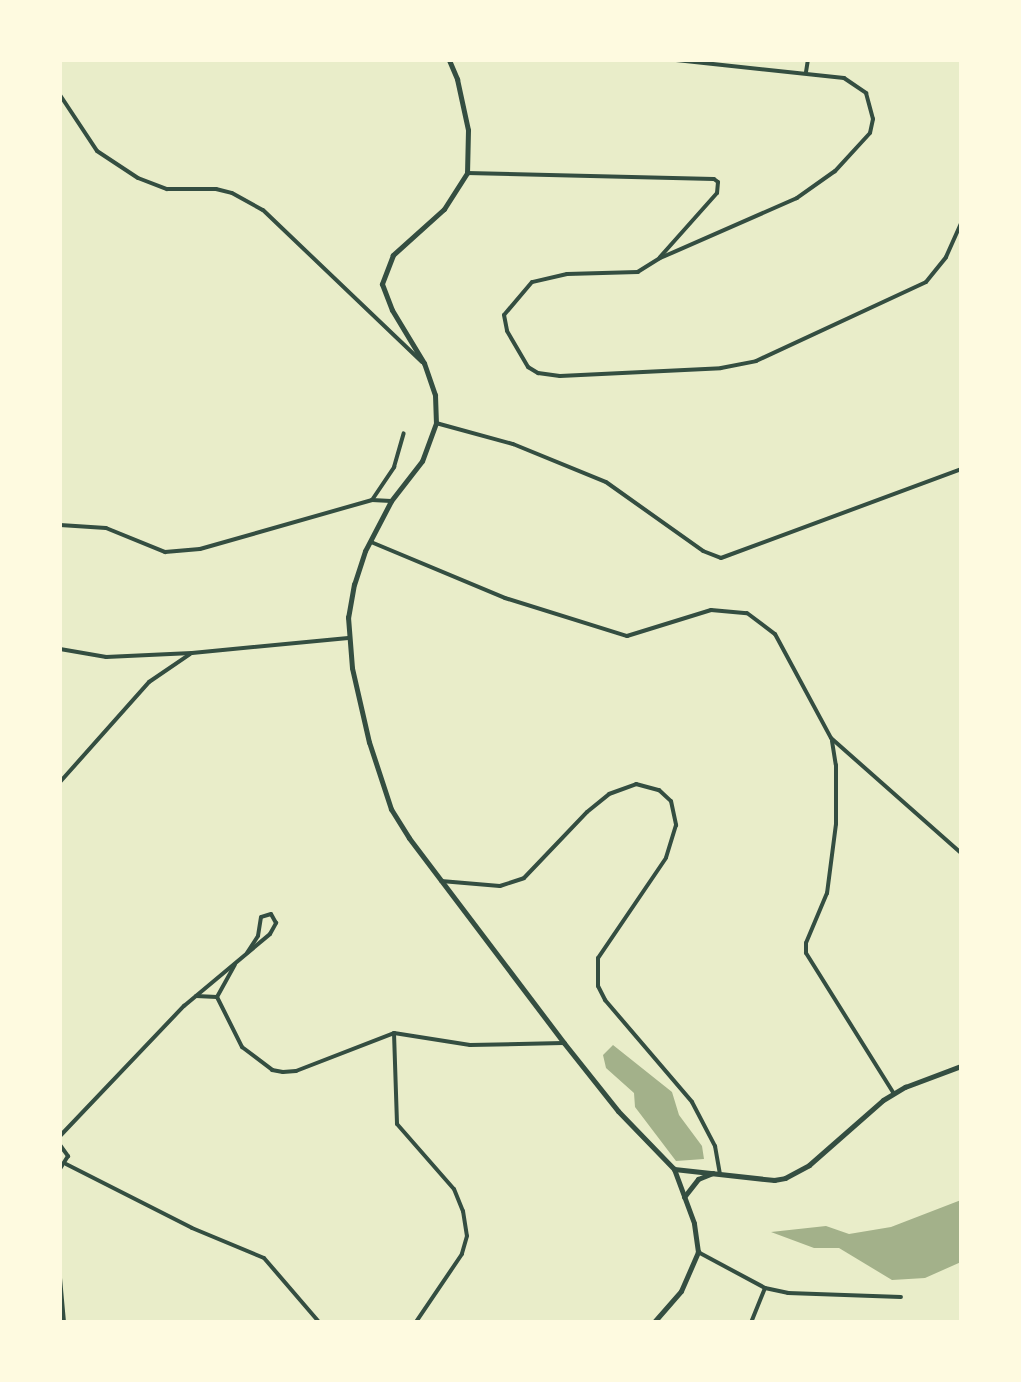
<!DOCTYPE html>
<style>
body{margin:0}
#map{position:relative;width:1021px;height:1382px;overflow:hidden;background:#e9edc9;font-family:Lora,serif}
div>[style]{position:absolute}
.water>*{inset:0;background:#a3b18a}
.minor>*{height:4px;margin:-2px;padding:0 2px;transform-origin:2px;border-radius:2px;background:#344e41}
.tertiary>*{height:5px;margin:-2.5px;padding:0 2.5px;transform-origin:2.5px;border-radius:2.5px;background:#344e41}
.secondary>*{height:5px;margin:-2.5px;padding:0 2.5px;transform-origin:2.5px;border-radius:2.5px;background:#344e41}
span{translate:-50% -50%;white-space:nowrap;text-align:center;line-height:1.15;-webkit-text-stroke:7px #fefae0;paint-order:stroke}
.frame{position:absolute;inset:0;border:62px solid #fefae0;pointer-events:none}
</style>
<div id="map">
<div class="water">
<i style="clip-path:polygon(613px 1045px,672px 1092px,679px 1115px,702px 1146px,704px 1159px,676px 1161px,635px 1107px,634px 1093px,606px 1068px,603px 1055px)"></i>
<i style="clip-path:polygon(961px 1200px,961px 1262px,925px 1278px,892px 1280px,839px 1248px,814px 1248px,771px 1232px,826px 1226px,849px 1234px,891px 1227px)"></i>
</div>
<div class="minor">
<i style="left:676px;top:60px;width:169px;rotate:6.1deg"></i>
<i style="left:844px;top:78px;width:27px;rotate:34deg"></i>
<i style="left:866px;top:93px;width:27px;rotate:75deg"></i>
<i style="left:873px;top:119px;width:14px;rotate:102deg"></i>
<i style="left:870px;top:133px;width:52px;rotate:132.6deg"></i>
<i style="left:835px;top:171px;width:47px;rotate:144.6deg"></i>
<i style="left:797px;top:198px;width:150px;rotate:156.3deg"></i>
<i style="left:660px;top:258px;width:26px;rotate:148deg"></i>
<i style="left:638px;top:272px;width:71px;rotate:178.4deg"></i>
<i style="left:567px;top:274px;width:36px;rotate:167deg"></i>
<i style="left:532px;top:282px;width:43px;rotate:130.3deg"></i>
<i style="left:504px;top:315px;width:16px;rotate:79deg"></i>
<i style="left:507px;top:331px;width:42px;rotate:59.7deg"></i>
<i style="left:528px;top:367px;width:12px;rotate:31deg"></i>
<i style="left:538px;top:373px;width:22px;rotate:8deg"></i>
<i style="left:560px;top:376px;width:161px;rotate:-2.8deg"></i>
<i style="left:721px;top:368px;width:36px;rotate:-11deg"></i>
<i style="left:756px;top:361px;width:187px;rotate:-24.9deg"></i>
<i style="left:926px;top:282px;width:32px;rotate:-51deg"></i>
<i style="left:946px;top:257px;width:37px;rotate:-66deg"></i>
<i style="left:806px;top:72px;width:12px;rotate:-81deg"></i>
<i style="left:60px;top:95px;width:67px;rotate:56.5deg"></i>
<i style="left:97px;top:151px;width:49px;rotate:33.4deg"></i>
<i style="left:138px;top:178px;width:31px;rotate:21deg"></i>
<i style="left:167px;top:189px;width:49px"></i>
<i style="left:216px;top:189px;width:16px;rotate:14deg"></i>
<i style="left:232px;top:193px;width:35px;rotate:29deg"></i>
<i style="left:263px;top:210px;width:220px;rotate:43.7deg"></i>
<i style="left:467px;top:173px;width:247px;rotate:1.4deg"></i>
<i style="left:714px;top:179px;width:5px;rotate:37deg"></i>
<i style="left:718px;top:182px;width:11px;rotate:95deg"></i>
<i style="left:717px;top:193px;width:86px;rotate:131.7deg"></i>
<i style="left:436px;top:423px;width:80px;rotate:15.3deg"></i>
<i style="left:513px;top:444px;width:100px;rotate:22.2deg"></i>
<i style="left:606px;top:482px;width:119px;rotate:35.4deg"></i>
<i style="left:703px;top:551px;width:19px;rotate:21deg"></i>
<i style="left:721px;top:558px;width:256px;rotate:-20.3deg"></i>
<i style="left:372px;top:500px;width:40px;rotate:-56deg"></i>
<i style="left:394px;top:467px;width:35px;rotate:-74deg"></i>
<i style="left:60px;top:525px;width:46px;rotate:3.7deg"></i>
<i style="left:106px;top:528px;width:64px;rotate:22.1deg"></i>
<i style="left:165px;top:552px;width:35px;rotate:-5deg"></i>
<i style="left:200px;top:549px;width:179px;rotate:-15.9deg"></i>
<i style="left:372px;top:500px;width:19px;rotate:3deg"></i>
<i style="left:371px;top:542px;width:145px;rotate:22.7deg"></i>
<i style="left:505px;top:598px;width:128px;rotate:17.3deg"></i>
<i style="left:627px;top:636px;width:88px;rotate:-17.2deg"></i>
<i style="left:711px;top:610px;width:36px;rotate:5deg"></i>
<i style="left:747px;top:613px;width:35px;rotate:37deg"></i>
<i style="left:775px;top:634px;width:118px;rotate:61.7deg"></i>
<i style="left:831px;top:738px;width:174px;rotate:41.5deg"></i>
<i style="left:60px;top:649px;width:47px;rotate:9.9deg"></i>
<i style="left:106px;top:657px;width:86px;rotate:-2.7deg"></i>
<i style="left:192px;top:653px;width:157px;rotate:-5.5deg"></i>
<i style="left:832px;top:741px;width:24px;rotate:81deg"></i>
<i style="left:836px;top:765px;width:59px;rotate:90deg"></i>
<i style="left:836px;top:824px;width:70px;rotate:97.4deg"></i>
<i style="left:827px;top:893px;width:54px;rotate:112.8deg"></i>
<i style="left:806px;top:943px;width:10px;rotate:90deg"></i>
<i style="left:806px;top:953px;width:166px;rotate:58deg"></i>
<i style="left:60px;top:782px;width:134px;rotate:-48.3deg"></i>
<i style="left:149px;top:682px;width:50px;rotate:-34.3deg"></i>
<i style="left:441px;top:881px;width:59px;rotate:4.8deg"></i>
<i style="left:500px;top:886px;width:25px;rotate:-18deg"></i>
<i style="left:524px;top:878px;width:91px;rotate:-46.3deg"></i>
<i style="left:587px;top:812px;width:28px;rotate:-39deg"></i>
<i style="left:609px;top:794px;width:29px;rotate:-20deg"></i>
<i style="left:636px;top:784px;width:24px;rotate:15deg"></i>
<i style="left:659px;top:790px;width:16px;rotate:43deg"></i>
<i style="left:671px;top:801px;width:25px;rotate:78deg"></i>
<i style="left:676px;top:825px;width:34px;rotate:107deg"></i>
<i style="left:666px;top:858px;width:121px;rotate:124.2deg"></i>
<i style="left:598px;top:958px;width:28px;rotate:90deg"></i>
<i style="left:598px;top:986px;width:16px;rotate:63deg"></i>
<i style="left:605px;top:1000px;width:134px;rotate:49.5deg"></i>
<i style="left:692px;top:1102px;width:50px;rotate:62.4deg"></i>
<i style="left:715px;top:1146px;width:27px;rotate:80deg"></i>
<i style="left:196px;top:996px;width:21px;rotate:3deg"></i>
<i style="left:217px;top:997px;width:56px;rotate:63.4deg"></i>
<i style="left:242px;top:1047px;width:38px;rotate:37deg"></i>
<i style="left:272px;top:1070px;width:11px;rotate:10deg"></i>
<i style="left:283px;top:1072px;width:13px;rotate:-4deg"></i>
<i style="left:296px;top:1071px;width:105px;rotate:-21.2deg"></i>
<i style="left:394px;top:1033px;width:77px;rotate:9deg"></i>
<i style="left:470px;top:1045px;width:93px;rotate:-1.2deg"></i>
<i style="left:217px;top:997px;width:37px;rotate:-61deg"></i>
<i style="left:394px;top:1033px;width:91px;rotate:88.1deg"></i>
<i style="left:397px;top:1124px;width:86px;rotate:48.8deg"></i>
<i style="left:454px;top:1189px;width:24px;rotate:68deg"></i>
<i style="left:463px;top:1211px;width:25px;rotate:81deg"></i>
<i style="left:467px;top:1236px;width:19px;rotate:106deg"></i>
<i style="left:462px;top:1254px;width:82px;rotate:124.1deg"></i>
<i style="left:60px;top:1136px;width:180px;rotate:-46.4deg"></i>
<i style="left:184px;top:1006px;width:112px;rotate:-39.9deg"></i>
<i style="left:270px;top:934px;width:13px;rotate:-61deg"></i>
<i style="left:276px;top:923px;width:10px;rotate:-119deg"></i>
<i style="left:271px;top:914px;width:10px;rotate:163deg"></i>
<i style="left:261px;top:917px;width:19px;rotate:99deg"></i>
<i style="left:258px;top:936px;width:20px;rotate:123deg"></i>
<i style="left:60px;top:1145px;width:14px;rotate:54deg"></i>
<i style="left:68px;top:1156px;width:15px;rotate:122deg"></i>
<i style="left:66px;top:1164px;width:141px;rotate:26.9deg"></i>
<i style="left:192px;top:1228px;width:78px;rotate:22.6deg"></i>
<i style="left:264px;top:1258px;width:84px;rotate:49.3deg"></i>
<i style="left:698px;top:1252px;width:76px;rotate:28.2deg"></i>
<i style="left:765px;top:1288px;width:37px;rotate:112deg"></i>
<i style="left:60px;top:1278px;width:44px;rotate:84.8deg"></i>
<i style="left:765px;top:1288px;width:24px;rotate:12deg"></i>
<i style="left:788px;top:1293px;width:113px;rotate:2deg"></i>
</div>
<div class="tertiary">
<i style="left:684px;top:1197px;width:23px;rotate:-52deg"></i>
<i style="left:698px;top:1179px;width:16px;rotate:-22deg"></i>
<i style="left:654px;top:1322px;width:41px;rotate:-48.9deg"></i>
<i style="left:681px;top:1291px;width:43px;rotate:-66.4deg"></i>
<i style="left:698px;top:1252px;width:29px;rotate:-98deg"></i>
<i style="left:694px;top:1223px;width:58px;rotate:-110.3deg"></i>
</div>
<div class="secondary">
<i style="left:449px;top:60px;width:21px;rotate:67deg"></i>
<i style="left:457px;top:79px;width:52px;rotate:77.8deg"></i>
<i style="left:468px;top:130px;width:43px;rotate:91.3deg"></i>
<i style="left:467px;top:173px;width:43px;rotate:122.6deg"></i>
<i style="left:444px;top:209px;width:69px;rotate:138deg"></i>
<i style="left:393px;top:255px;width:31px;rotate:111deg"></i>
<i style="left:382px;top:284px;width:28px;rotate:69deg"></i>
<i style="left:392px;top:310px;width:62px;rotate:58.9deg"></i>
<i style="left:424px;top:363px;width:34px;rotate:71deg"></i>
<i style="left:435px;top:395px;width:28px;rotate:88deg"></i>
<i style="left:436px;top:423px;width:40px;rotate:110.2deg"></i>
<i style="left:422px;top:461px;width:51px;rotate:127.8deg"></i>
<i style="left:391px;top:501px;width:56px;rotate:117.5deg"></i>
<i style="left:365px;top:551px;width:35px;rotate:108deg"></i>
<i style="left:354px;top:584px;width:34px;rotate:100deg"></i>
<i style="left:348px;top:617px;width:51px;rotate:85.5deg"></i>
<i style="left:352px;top:668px;width:76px;rotate:77.1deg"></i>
<i style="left:369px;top:742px;width:71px;rotate:71.8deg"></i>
<i style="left:391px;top:809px;width:34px;rotate:58deg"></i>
<i style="left:409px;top:838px;width:257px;rotate:52.9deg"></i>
<i style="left:564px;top:1043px;width:87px;rotate:51.5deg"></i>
<i style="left:618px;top:1111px;width:81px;rotate:46deg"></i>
<i style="left:674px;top:1169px;width:101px;rotate:6.3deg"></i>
<i style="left:774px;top:1180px;width:11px;rotate:-10deg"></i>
<i style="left:785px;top:1178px;width:27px;rotate:-28deg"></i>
<i style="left:809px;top:1165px;width:98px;rotate:-41.3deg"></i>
<i style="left:883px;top:1100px;width:26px;rotate:-31deg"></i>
<i style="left:905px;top:1087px;width:60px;rotate:-20.6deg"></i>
</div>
<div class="frame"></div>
</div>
